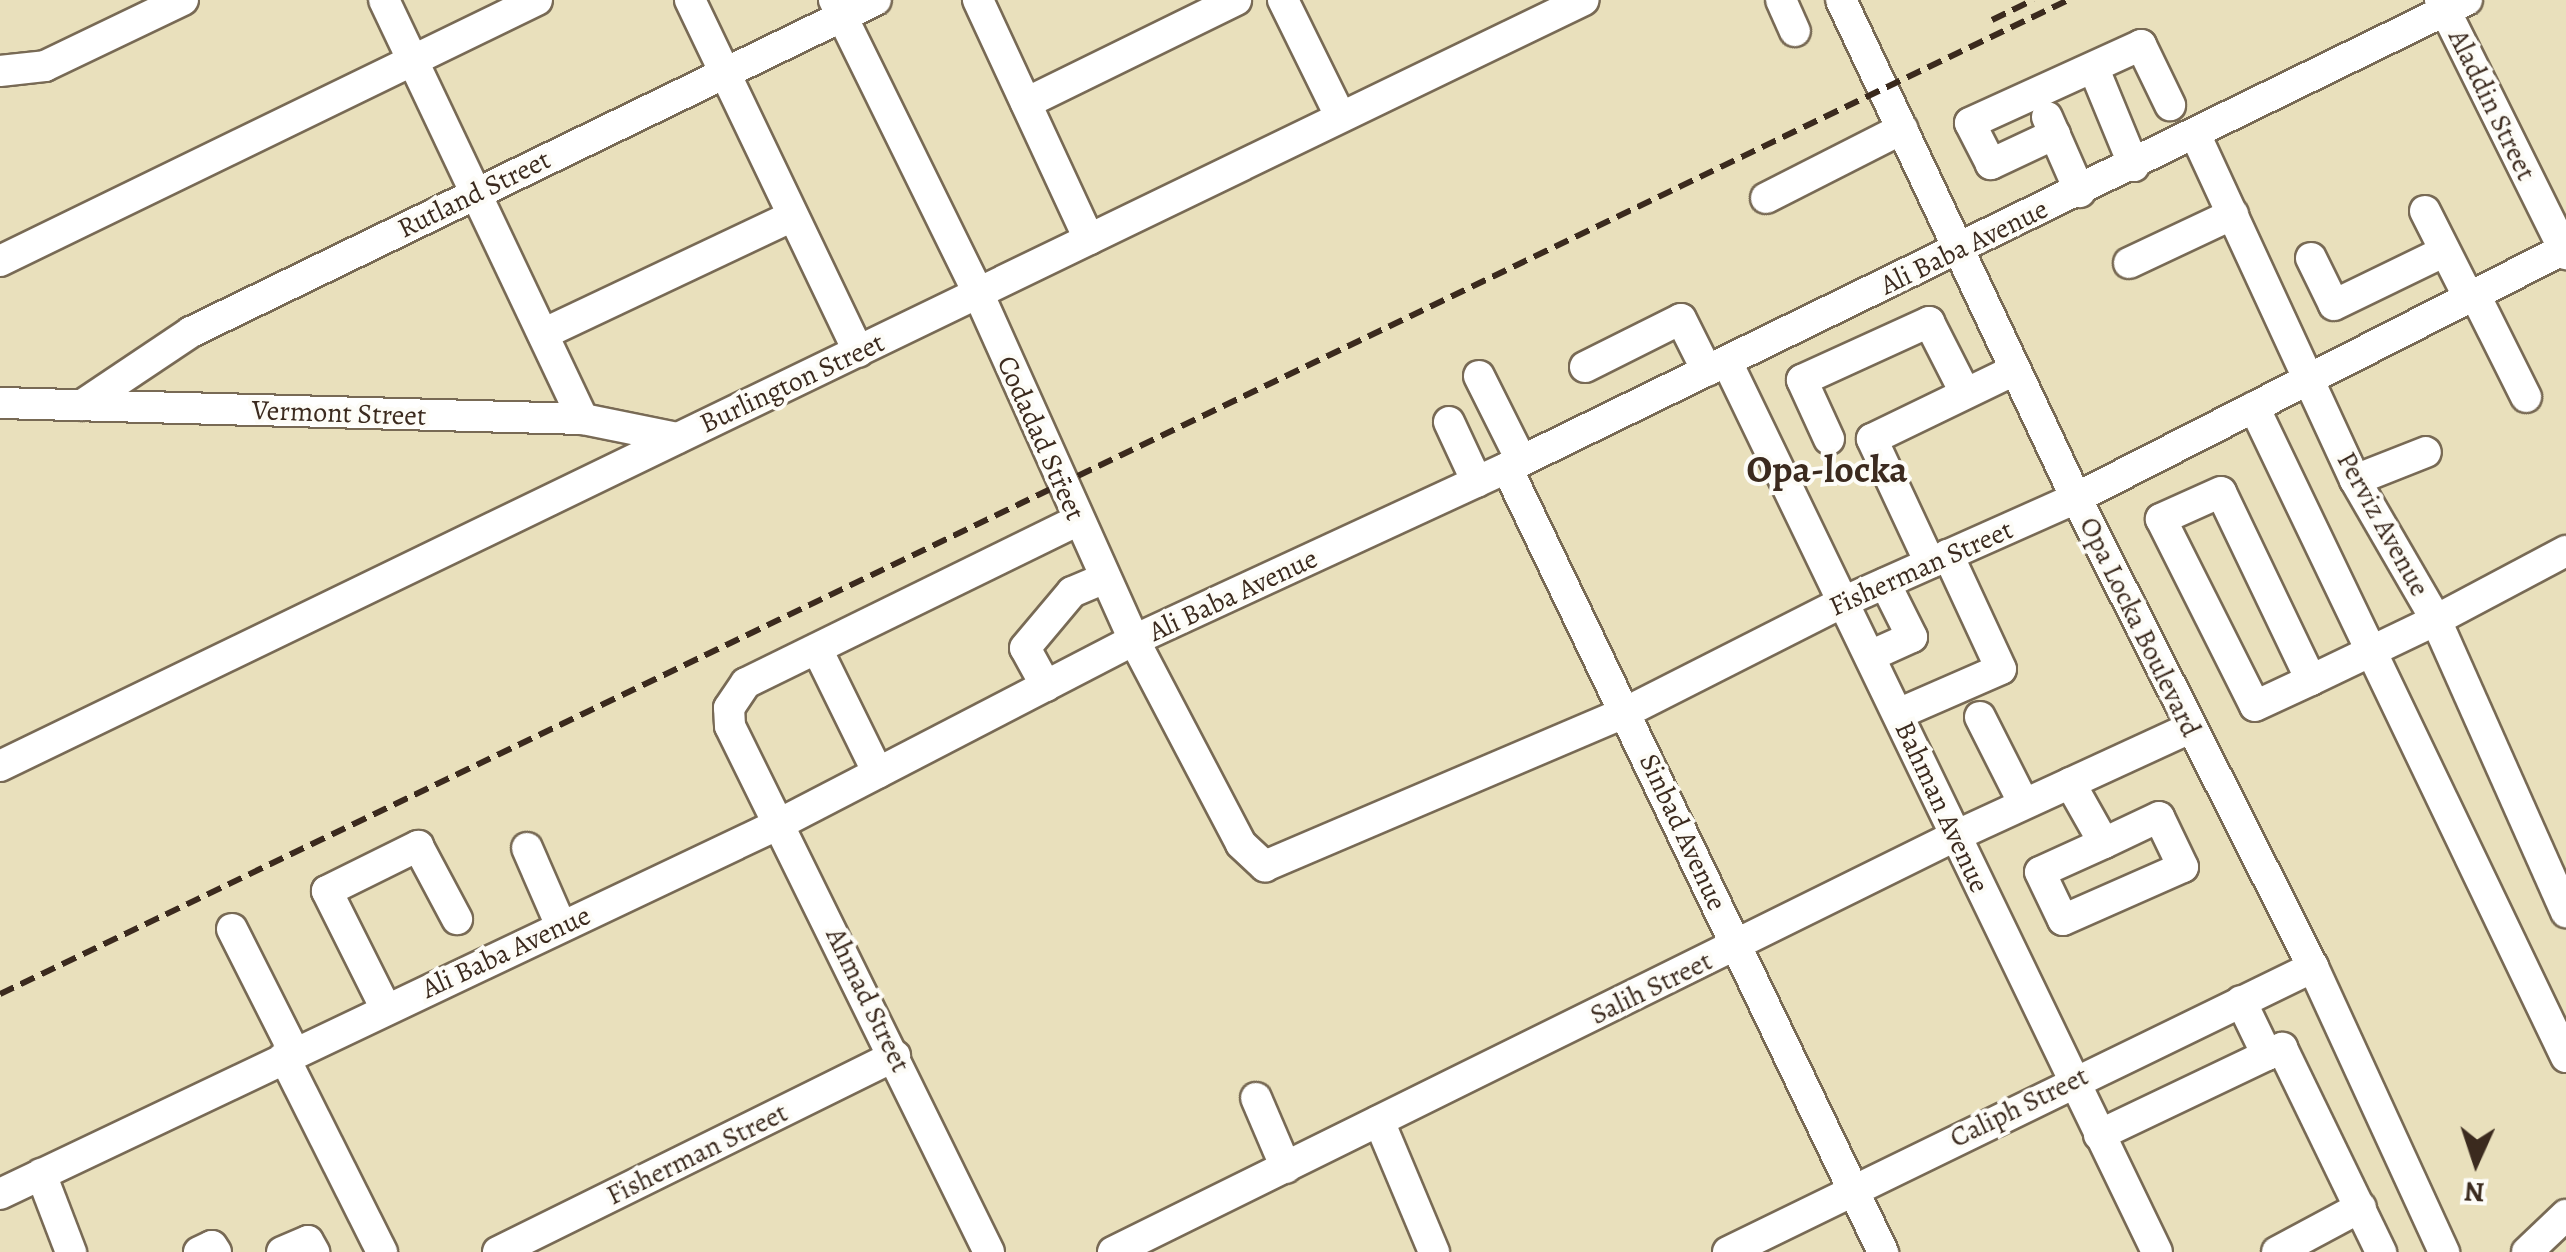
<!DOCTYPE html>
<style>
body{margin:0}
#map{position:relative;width:2566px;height:1252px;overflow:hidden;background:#e9e0bc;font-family:Alegreya,serif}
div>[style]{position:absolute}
.roads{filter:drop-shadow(2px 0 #786a55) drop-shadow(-2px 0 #786a55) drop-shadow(0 2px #786a55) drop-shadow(0 -2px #786a55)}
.minor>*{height:30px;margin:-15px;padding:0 15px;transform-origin:15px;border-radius:15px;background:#fff}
.rail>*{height:6px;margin-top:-3px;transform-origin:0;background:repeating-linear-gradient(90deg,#3b2a1e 0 15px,transparent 0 23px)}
span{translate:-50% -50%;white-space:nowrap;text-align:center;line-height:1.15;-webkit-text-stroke:8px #fdfcf7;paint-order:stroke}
.street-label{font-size:28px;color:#3b2a1e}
.district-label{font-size:38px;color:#3b2a1e;font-weight:700}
.north{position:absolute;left:2426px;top:1112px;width:100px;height:100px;-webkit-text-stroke:8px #fdfcf7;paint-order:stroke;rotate:183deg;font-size:28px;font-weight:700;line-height:40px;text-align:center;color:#3b2a1e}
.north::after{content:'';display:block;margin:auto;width:35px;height:45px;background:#3b2a1e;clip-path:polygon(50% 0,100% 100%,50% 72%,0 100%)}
</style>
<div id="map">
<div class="roads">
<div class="minor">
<i style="left:384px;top:0;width:464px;rotate:64.6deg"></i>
<i style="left:690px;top:0;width:390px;rotate:64.4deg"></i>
<i style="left:834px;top:0;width:329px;rotate:63.8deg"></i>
<i style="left:979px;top:295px;width:378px;rotate:65.8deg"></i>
<i style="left:1134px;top:640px;width:230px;rotate:62.3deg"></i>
<i style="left:1241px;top:844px;width:33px;rotate:43deg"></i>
<i style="left:1265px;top:866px;width:395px;rotate:-23.1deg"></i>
<i style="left:1628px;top:711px;width:243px;rotate:-26.9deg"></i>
<i style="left:1845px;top:601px;width:253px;rotate:-24deg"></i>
<i style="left:2076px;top:498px;width:550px;rotate:-27.03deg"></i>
<i style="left:978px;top:0;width:264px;rotate:65.1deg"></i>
<i style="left:1283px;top:0;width:129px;rotate:63.8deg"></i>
<i style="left:1781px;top:0;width:34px;rotate:66deg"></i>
<i style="left:1841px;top:0;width:551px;rotate:64.74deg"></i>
<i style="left:2076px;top:498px;width:525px;rotate:63.19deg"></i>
<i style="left:2313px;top:967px;width:314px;rotate:65.3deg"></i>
<i style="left:2440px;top:0;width:284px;rotate:63.6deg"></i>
<i style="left:2094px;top:69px;width:105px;rotate:67.6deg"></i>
<i style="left:0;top:71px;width:45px;rotate:-6.3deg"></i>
<i style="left:45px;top:66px;width:153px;rotate:-25.6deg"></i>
<i style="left:1026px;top:103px;width:234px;rotate:-26.1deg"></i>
<i style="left:2047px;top:117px;width:82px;rotate:66.3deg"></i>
<i style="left:2055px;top:134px;width:71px;rotate:154.9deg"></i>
<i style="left:1991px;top:164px;width:46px;rotate:-117.1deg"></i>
<i style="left:1970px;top:123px;width:188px;rotate:-24.5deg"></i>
<i style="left:2141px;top:45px;width:67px;rotate:64.2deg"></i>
<i style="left:2196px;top:136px;width:379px;rotate:65.2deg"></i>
<i style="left:2355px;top:480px;width:162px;rotate:59.9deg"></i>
<i style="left:2436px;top:620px;width:320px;rotate:66deg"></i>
<i style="left:1766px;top:198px;width:153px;rotate:-26.9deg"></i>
<i style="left:2425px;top:211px;width:97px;rotate:63.2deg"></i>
<i style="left:2311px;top:258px;width:52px;rotate:63.9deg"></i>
<i style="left:2334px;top:305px;width:123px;rotate:-25.9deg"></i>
<i style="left:0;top:261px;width:597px;rotate:-25.92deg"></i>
<i style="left:2129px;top:263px;width:115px;rotate:-25.2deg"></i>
<i style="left:2475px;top:295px;width:114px;rotate:63.4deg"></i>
<i style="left:543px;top:334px;width:276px;rotate:-25.3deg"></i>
<i style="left:1727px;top:362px;width:988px;rotate:64.21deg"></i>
<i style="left:1585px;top:367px;width:107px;rotate:-26.6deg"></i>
<i style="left:1681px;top:319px;width:58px;rotate:63.4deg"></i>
<i style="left:1479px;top:376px;width:94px;rotate:63.4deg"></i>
<i style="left:0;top:403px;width:583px;rotate:1.57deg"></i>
<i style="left:583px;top:419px;width:96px;rotate:11.4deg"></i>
<i style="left:82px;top:405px;width:131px;rotate:-33.8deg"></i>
<i style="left:191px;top:332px;width:761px;rotate:-25.86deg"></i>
<i style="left:2254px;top:407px;width:721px;rotate:64.36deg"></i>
<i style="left:1449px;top:422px;width:66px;rotate:65deg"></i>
<i style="left:1829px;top:439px;width:65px;rotate:-114.6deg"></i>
<i style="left:1802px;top:380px;width:140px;rotate:-24.5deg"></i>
<i style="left:1929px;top:322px;width:66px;rotate:63deg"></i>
<i style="left:1507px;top:468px;width:870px;rotate:64.38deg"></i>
<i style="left:2355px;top:480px;width:76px;rotate:-21.5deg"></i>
<i style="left:1930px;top:563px;width:137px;rotate:-115.1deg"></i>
<i style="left:1872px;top:439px;width:159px;rotate:-25.8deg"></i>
<i style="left:817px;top:649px;width:138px;rotate:63.8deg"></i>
<i style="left:1870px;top:656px;width:46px;rotate:-24.3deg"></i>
<i style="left:1912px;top:637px;width:60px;rotate:-116.6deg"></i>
<i style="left:2311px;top:680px;width:208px;rotate:-115.6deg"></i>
<i style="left:2221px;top:492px;width:66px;rotate:155.8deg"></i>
<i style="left:2161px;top:519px;width:209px;rotate:63.3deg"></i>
<i style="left:2255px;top:706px;width:62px;rotate:-24.9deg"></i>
<i style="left:2311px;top:680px;width:139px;rotate:-25.6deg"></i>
<i style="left:2436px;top:620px;width:147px;rotate:-28deg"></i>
<i style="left:1046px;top:686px;width:43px;rotate:-118.9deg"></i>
<i style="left:1025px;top:648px;width:73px;rotate:-50deg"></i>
<i style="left:1072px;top:592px;width:36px;rotate:-23deg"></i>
<i style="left:1898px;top:714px;width:112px;rotate:-23.6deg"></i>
<i style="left:2001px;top:669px;width:126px;rotate:-114.9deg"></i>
<i style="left:1980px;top:717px;width:97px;rotate:63.2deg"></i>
<i style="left:0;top:766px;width:1759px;rotate:-25.81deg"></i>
<i style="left:2070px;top:783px;width:69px;rotate:60.5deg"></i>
<i style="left:2104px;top:843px;width:70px;rotate:155.6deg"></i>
<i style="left:2040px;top:872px;width:53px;rotate:64.4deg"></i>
<i style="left:2063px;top:920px;width:131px;rotate:-23.8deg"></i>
<i style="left:2183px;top:867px;width:55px;rotate:-115.6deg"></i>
<i style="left:2159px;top:817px;width:61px;rotate:154.7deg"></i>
<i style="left:527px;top:848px;width:85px;rotate:66.4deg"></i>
<i style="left:232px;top:929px;width:138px;rotate:63.2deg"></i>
<i style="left:386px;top:1009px;width:132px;rotate:-116.6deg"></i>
<i style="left:327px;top:891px;width:102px;rotate:-26.3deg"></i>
<i style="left:418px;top:846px;width:83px;rotate:61.9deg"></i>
<i style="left:2267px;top:1055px;width:17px;rotate:-25deg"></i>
<i style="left:2282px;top:1048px;width:227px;rotate:64.1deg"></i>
<i style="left:284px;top:1057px;width:218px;rotate:63.3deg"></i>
<i style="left:1256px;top:1098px;width:76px;rotate:66.8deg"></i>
<i style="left:1379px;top:1121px;width:142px;rotate:67.2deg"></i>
<i style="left:2099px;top:1135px;width:186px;rotate:-25.5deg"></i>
<i style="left:2267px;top:1055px;width:60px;rotate:-115.7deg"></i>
<i style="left:41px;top:1174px;width:84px;rotate:69deg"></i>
<i style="left:0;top:1194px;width:865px;rotate:-25.41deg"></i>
<i style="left:781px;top:823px;width:398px;rotate:-27.4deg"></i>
<i style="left:1134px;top:640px;width:411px;rotate:-24.8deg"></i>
<i style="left:1507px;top:468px;width:1068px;rotate:-25.99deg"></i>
<i style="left:199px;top:1252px;width:14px;rotate:-25deg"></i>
<i style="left:212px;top:1246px;width:7px;rotate:56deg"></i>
<i style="left:282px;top:1252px;width:28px;rotate:-23deg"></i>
<i style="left:308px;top:1241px;width:13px;rotate:61deg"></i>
<i style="left:498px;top:1252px;width:443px;rotate:-26.3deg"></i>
<i style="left:989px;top:1252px;width:586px;rotate:-116.22deg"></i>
<i style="left:730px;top:726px;width:18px;rotate:-93deg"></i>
<i style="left:729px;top:708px;width:30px;rotate:-56deg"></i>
<i style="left:746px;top:683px;width:369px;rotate:-26.1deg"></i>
<i style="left:1113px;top:1252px;width:939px;rotate:-26.29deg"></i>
<i style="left:1955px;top:836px;width:259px;rotate:-24.7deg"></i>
<i style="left:1728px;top:1252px;width:651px;rotate:-25.97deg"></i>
<i style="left:2277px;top:1252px;width:95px;rotate:-28.2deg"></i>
<i style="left:2527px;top:1252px;width:54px;rotate:-43.5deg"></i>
</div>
</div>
<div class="rail">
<i style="left:1992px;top:20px;width:46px;rotate:-26deg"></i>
<i style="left:0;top:994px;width:2294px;rotate:-25.67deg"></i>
</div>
<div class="street-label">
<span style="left:2492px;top:105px;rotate:64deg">Aladdin Street</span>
<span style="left:474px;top:194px;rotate:-26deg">Rutland Street</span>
<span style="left:1964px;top:247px;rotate:-26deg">Ali Baba Avenue</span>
<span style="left:792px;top:383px;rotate:-25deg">Burlington Street</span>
<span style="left:339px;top:413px;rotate:2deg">Vermont Street</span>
<span style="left:1041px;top:438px;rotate:66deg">Codadad Street</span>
<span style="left:2383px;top:524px;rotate:61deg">Perviz Avenue</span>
<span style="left:1921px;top:568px;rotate:-24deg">Fisherman Street</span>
<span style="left:1233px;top:595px;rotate:-25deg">Ali Baba Avenue</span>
<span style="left:2140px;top:627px;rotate:64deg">Opa Locka Boulevard</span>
<span style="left:1942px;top:807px;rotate:65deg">Bahman Avenue</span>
<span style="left:1683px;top:832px;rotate:65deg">Sinbad Avenue</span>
<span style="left:506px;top:952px;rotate:-25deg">Ali Baba Avenue</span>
<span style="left:1651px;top:988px;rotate:-26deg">Salih Street</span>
<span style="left:868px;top:1000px;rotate:64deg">Ahmad Street</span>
<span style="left:2019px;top:1107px;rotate:-26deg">Caliph Street</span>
<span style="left:697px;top:1154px;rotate:-26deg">Fisherman Street</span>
</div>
<div class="district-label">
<span style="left:1827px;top:470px">Opa-locka</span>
</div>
<div class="north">N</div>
</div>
